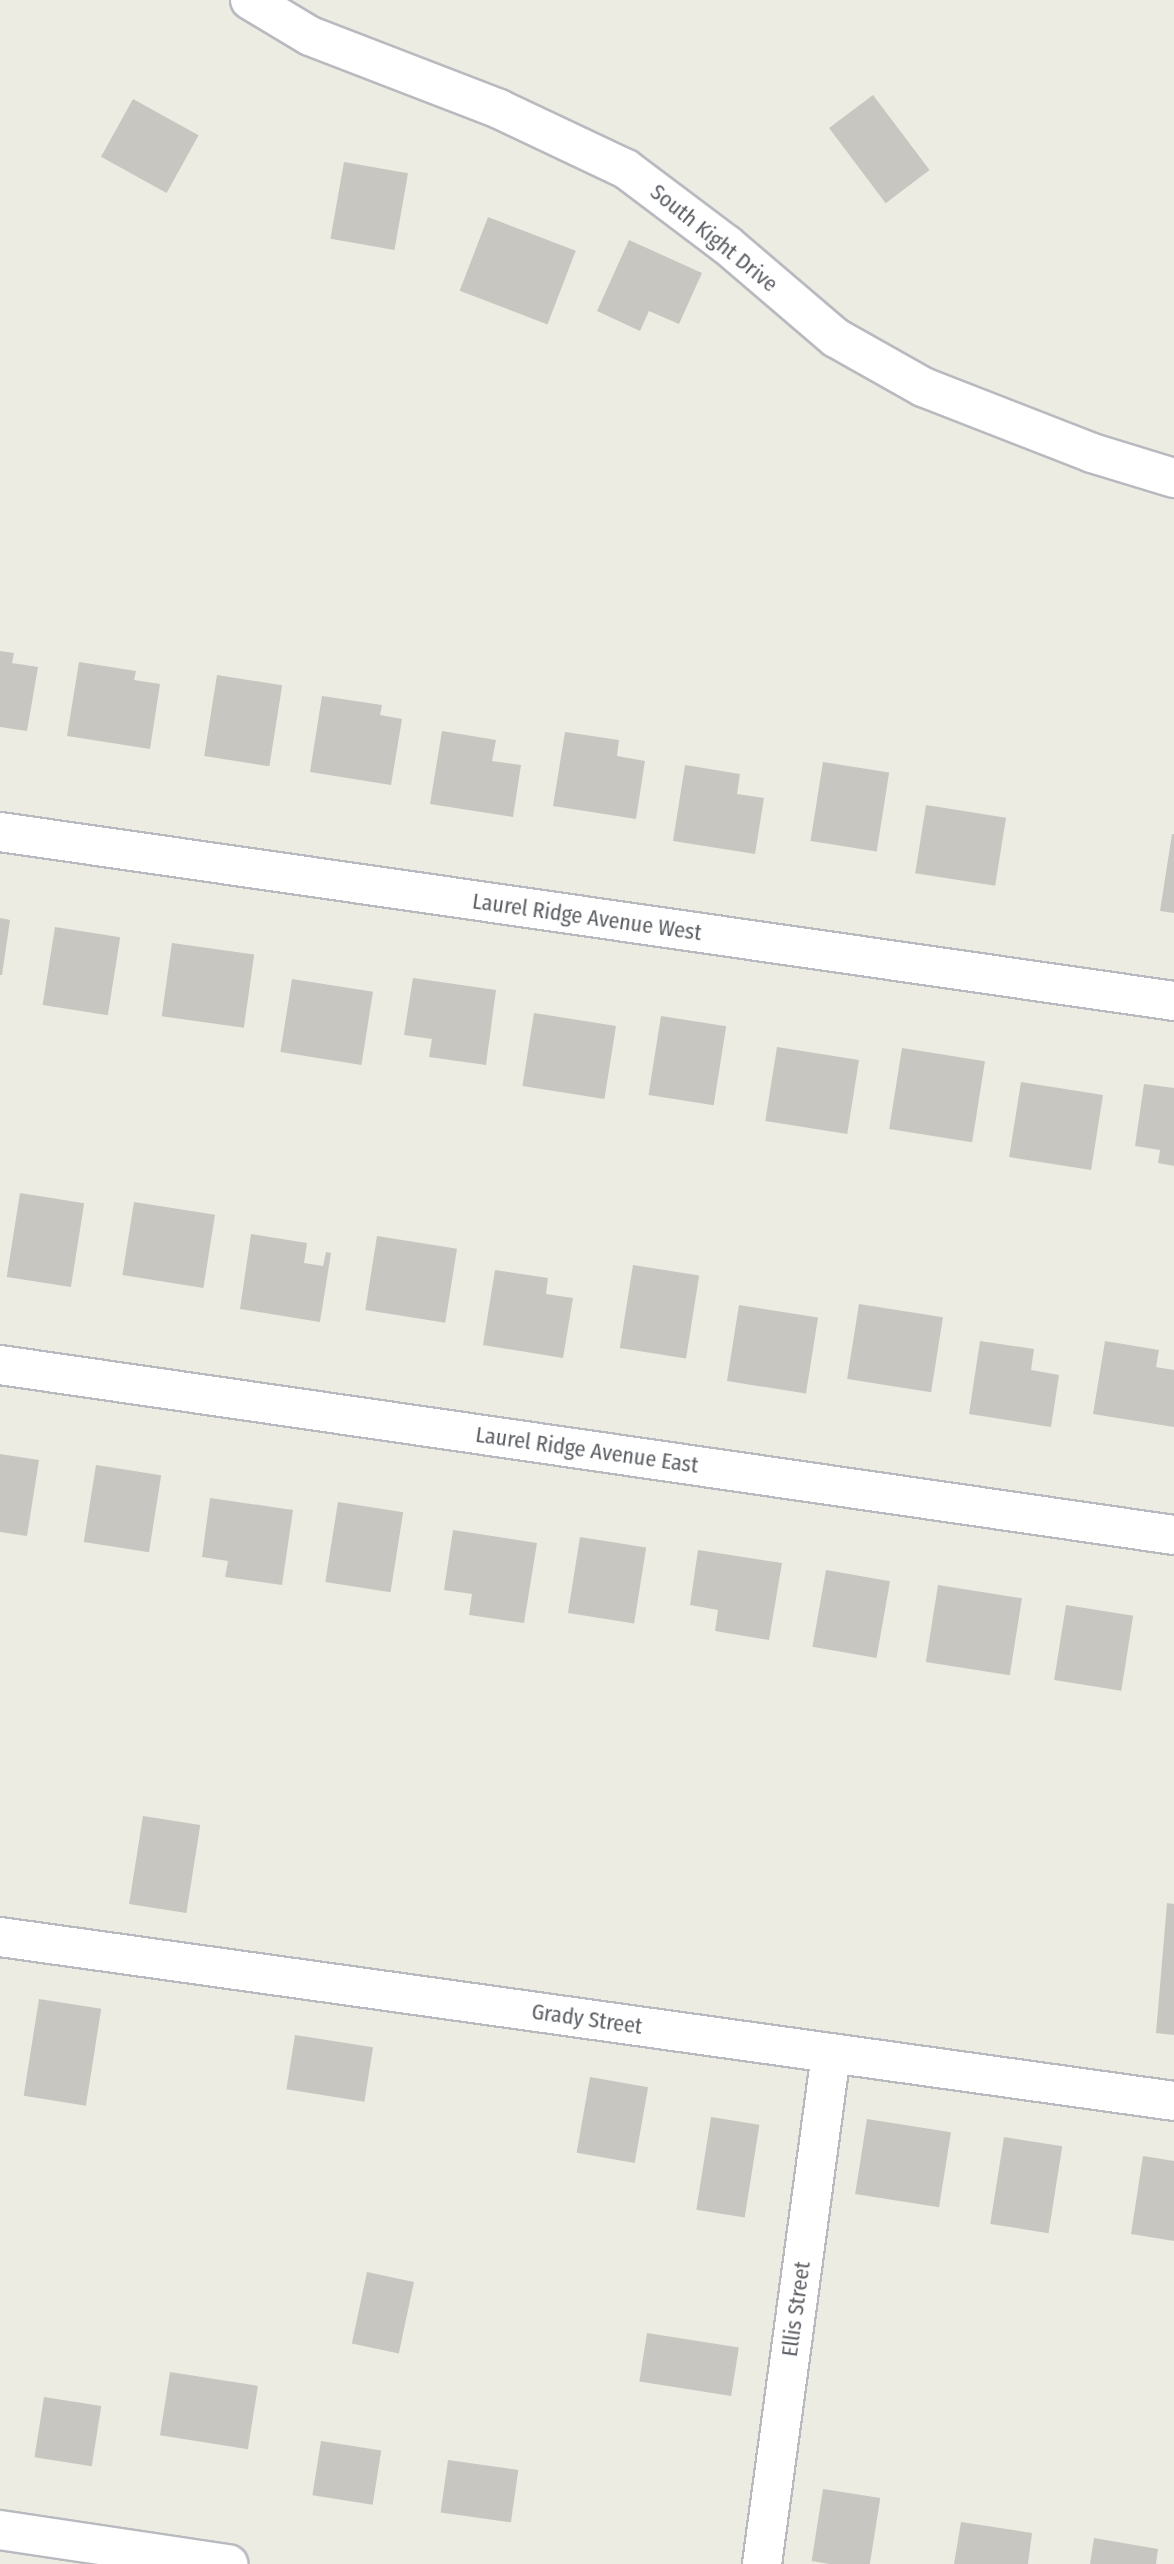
<!DOCTYPE html>
<style>
body{margin:0}
#map{position:relative;width:1174px;height:2564px;overflow:hidden;background:#edece3;font-family:"Fira Sans Condensed",sans-serif}
div>[style]{position:absolute}
.building>*{inset:0;background:#c8c6c0;transform-origin:0 0}
.roads{filter:drop-shadow(2px 0 #b8babf) drop-shadow(-2px 0 #b8babf) drop-shadow(0 2px #b8babf) drop-shadow(0 -2px #b8babf)}
.minor>*{height:38px;margin:-19px;padding:0 19px;transform-origin:19px;border-radius:19px;background:#fff}
span{translate:-50% -50%;white-space:nowrap;text-align:center;line-height:1.15;-webkit-text-stroke:7px #fff;paint-order:stroke}
.street-label{font-size:22px;color:#5b5e63}
</style>
<div id="map">
<div class="building">
<i style="left:873px;top:95px;width:94px;height:55px;rotate:53deg"></i>
<i style="left:133px;top:99px;width:75px;height:66px;rotate:29deg"></i>
<i style="left:344px;top:162px;width:65px;height:78px;rotate:10deg"></i>
<i style="left:488px;top:217px;width:94px;height:79px;rotate:21deg"></i>
<i style="clip-path:polygon(629px 240px,702px 273px,679px 324px,649px 311px,640px 331px,597px 311px)"></i>
<i style="clip-path:polygon(0 651px,14px 653px,12px 663px,38px 667px,27px 731px,0 727px)"></i>
<i style="clip-path:polygon(79px 662px,136px 671px,134px 680px,160px 684px,150px 749px,67px 736px)"></i>
<i style="left:217px;top:675px;width:66px;height:82px;rotate:9deg"></i>
<i style="clip-path:polygon(322px 696px,382px 705px,380px 715px,402px 719px,391px 785px,310px 772px)"></i>
<i style="clip-path:polygon(442px 731px,496px 740px,492px 761px,521px 765px,513px 817px,430px 804px)"></i>
<i style="clip-path:polygon(565px 732px,619px 740px,617px 756px,645px 761px,636px 819px,553px 806px)"></i>
<i style="left:823px;top:762px;width:67px;height:80px;rotate:9deg"></i>
<i style="clip-path:polygon(685px 765px,740px 774px,737px 794px,764px 798px,755px 854px,673px 841px)"></i>
<i style="left:926px;top:805px;width:81px;height:69px;rotate:9deg"></i>
<i style="clip-path:polygon(1172px 834px,1174px 834px,1174px 913px,1160px 911px)"></i>
<i style="clip-path:polygon(0 918px,10px 920px,2px 975px,0 975px)"></i>
<i style="left:55px;top:927px;width:66px;height:79px;rotate:9deg"></i>
<i style="left:172px;top:943px;width:83px;height:74px;rotate:8deg"></i>
<i style="clip-path:polygon(413px 978px,496px 990px,486px 1065px,429px 1057px,432px 1039px,404px 1035px)"></i>
<i style="left:292px;top:979px;width:82px;height:74px;rotate:9deg"></i>
<i style="left:534px;top:1013px;width:83px;height:74px;rotate:9deg"></i>
<i style="left:661px;top:1016px;width:66px;height:80px;rotate:9deg"></i>
<i style="left:777px;top:1047px;width:83px;height:75px;rotate:9deg"></i>
<i style="left:902px;top:1048px;width:84px;height:82px;rotate:9deg"></i>
<i style="left:1021px;top:1082px;width:83px;height:76px;rotate:9deg"></i>
<i style="clip-path:polygon(1144px 1084px,1174px 1088px,1174px 1166px,1158px 1163px,1160px 1150px,1135px 1146px)"></i>
<i style="left:20px;top:1193px;width:65px;height:85px;rotate:9deg"></i>
<i style="left:134px;top:1202px;width:82px;height:74px;rotate:9deg"></i>
<i style="clip-path:polygon(251px 1234px,307px 1243px,304px 1263px,323px 1266px,326px 1252px,331px 1253px,320px 1322px,240px 1309px)"></i>
<i style="left:377px;top:1236px;width:81px;height:75px;rotate:9deg"></i>
<i style="left:633px;top:1265px;width:67px;height:84px;rotate:9deg"></i>
<i style="clip-path:polygon(495px 1270px,548px 1278px,546px 1294px,573px 1298px,563px 1358px,483px 1345px)"></i>
<i style="left:859px;top:1304px;width:85px;height:76px;rotate:9deg"></i>
<i style="left:739px;top:1305px;width:80px;height:77px;rotate:9deg"></i>
<i style="clip-path:polygon(980px 1341px,1034px 1349px,1031px 1370px,1059px 1375px,1051px 1427px,969px 1414px)"></i>
<i style="clip-path:polygon(1105px 1341px,1159px 1350px,1156px 1367px,1174px 1370px,1174px 1427px,1093px 1414px)"></i>
<i style="clip-path:polygon(0 1454px,39px 1460px,27px 1536px,0 1532px)"></i>
<i style="left:96px;top:1465px;width:66px;height:78px;rotate:9deg"></i>
<i style="clip-path:polygon(210px 1498px,293px 1510px,282px 1585px,225px 1577px,228px 1561px,202px 1557px)"></i>
<i style="left:338px;top:1502px;width:66px;height:81px;rotate:9deg"></i>
<i style="clip-path:polygon(453px 1530px,537px 1543px,524px 1623px,469px 1615px,472px 1594px,444px 1590px)"></i>
<i style="left:580px;top:1537px;width:67px;height:77px;rotate:9deg"></i>
<i style="clip-path:polygon(698px 1550px,782px 1563px,769px 1640px,715px 1631px,718px 1610px,690px 1605px)"></i>
<i style="left:826px;top:1570px;width:65px;height:78px;rotate:10deg"></i>
<i style="left:938px;top:1585px;width:85px;height:78px;rotate:9deg"></i>
<i style="left:1066px;top:1605px;width:68px;height:76px;rotate:9deg"></i>
<i style="left:143px;top:1816px;width:58px;height:89px;rotate:9deg"></i>
<i style="clip-path:polygon(1167px 1903px,1174px 1904px,1174px 2035px,1156px 2033px)"></i>
<i style="left:39px;top:1999px;width:63px;height:98px;rotate:9deg"></i>
<i style="left:295px;top:2035px;width:79px;height:55px;rotate:9deg"></i>
<i style="left:590px;top:2077px;width:59px;height:77px;rotate:10deg"></i>
<i style="left:711px;top:2117px;width:49px;height:94px;rotate:9deg"></i>
<i style="left:867px;top:2119px;width:85px;height:76px;rotate:9deg"></i>
<i style="left:1004px;top:2137px;width:59px;height:88px;rotate:9deg"></i>
<i style="clip-path:polygon(1143px 2156px,1174px 2161px,1174px 2241px,1131px 2234px)"></i>
<i style="left:367px;top:2272px;width:48px;height:73px;rotate:12deg"></i>
<i style="left:647px;top:2333px;width:93px;height:49px;rotate:9deg"></i>
<i style="left:170px;top:2372px;width:89px;height:64px;rotate:9deg"></i>
<i style="left:44px;top:2397px;width:58px;height:61px;rotate:9deg"></i>
<i style="left:321px;top:2441px;width:61px;height:55px;rotate:9deg"></i>
<i style="left:448px;top:2460px;width:71px;height:53px;rotate:8deg"></i>
<i style="left:823px;top:2489px;width:58px;height:73px;rotate:9deg"></i>
<i style="clip-path:polygon(961px 2522px,1032px 2533px,1028px 2564px,954px 2564px)"></i>
<i style="clip-path:polygon(1094px 2538px,1158px 2549px,1156px 2564px,1090px 2564px)"></i>
</div>
<div class="roads">
<div class="minor">
<i style="left:250px;top:0;width:70px;rotate:31deg"></i>
<i style="left:310px;top:36px;width:203px;rotate:21.1deg"></i>
<i style="left:499px;top:109px;width:140px;rotate:25.3deg"></i>
<i style="left:626px;top:169px;width:126px;rotate:37deg"></i>
<i style="left:727px;top:245px;width:143px;rotate:40.5deg"></i>
<i style="left:836px;top:338px;width:100px;rotate:29.4deg"></i>
<i style="left:923px;top:387px;width:181px;rotate:21.3deg"></i>
<i style="left:1092px;top:453px;width:86px;rotate:17deg"></i>
<i style="left:0;top:832px;width:1186px;rotate:8.19deg"></i>
<i style="left:0;top:1365px;width:1186px;rotate:8.24deg"></i>
<i style="left:0;top:1937px;width:1185px;rotate:7.95deg"></i>
<i style="left:0;top:2530px;width:231px;rotate:8.5deg"></i>
<i style="left:762px;top:2564px;width:515px;rotate:-82.3deg"></i>
</div>
</div>
<div class="street-label">
<span style="left:714px;top:238px;rotate:39deg">South Kight Drive</span>
<span style="left:587px;top:917px;rotate:8deg">Laurel Ridge Avenue West</span>
<span style="left:587px;top:1450px;rotate:8deg">Laurel Ridge Avenue East</span>
<span style="left:587px;top:2019px;rotate:8deg">Grady Street</span>
<span style="left:796px;top:2309px;rotate:-82deg">Ellis Street</span>
</div>
</div>
